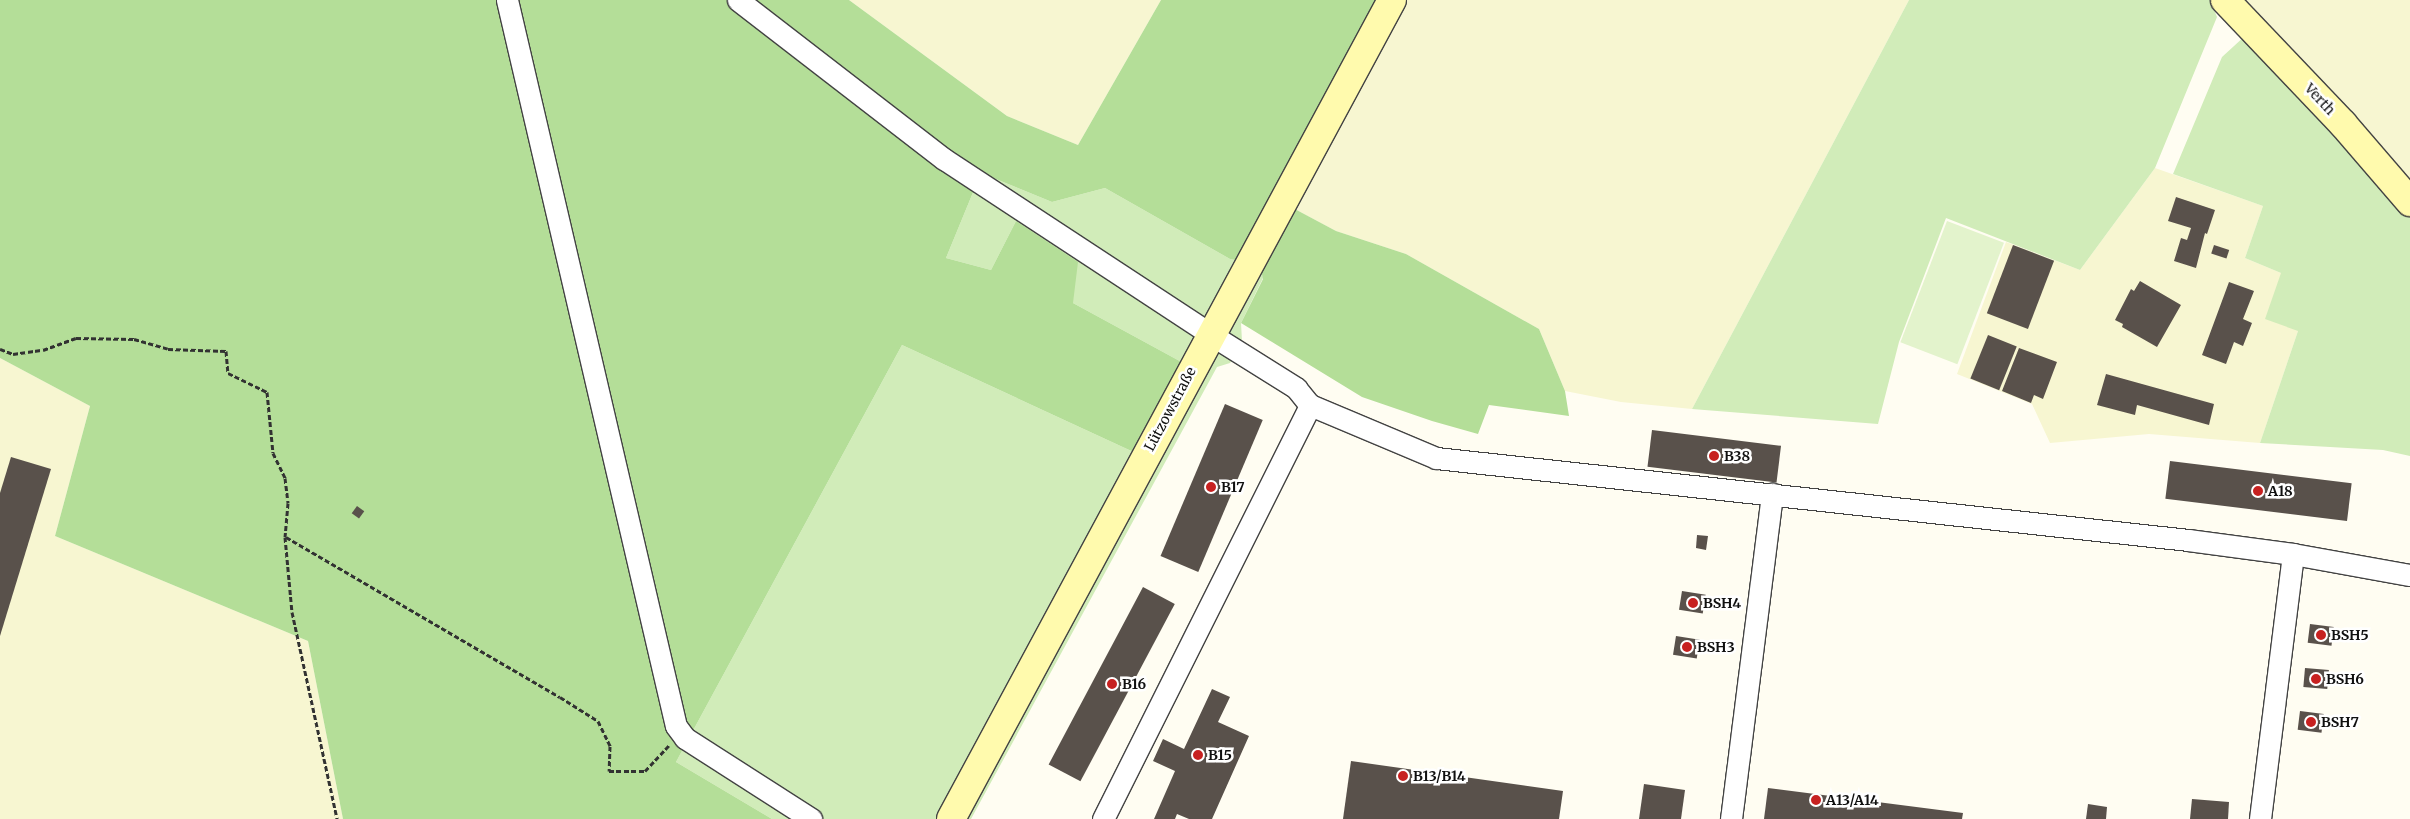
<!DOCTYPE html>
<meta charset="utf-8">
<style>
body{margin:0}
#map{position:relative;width:2410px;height:819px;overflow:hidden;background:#fffdf2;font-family:Merriweather,serif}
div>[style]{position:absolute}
.farmland>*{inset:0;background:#f7f6d1}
.green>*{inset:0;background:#d1ecb9}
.forest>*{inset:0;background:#b4de98}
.pitch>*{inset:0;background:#e3f3cc;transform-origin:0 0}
.building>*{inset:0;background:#59514b;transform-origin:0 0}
.path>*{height:3px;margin-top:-1.5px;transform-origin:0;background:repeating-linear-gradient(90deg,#323232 0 5px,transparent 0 7.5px)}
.roads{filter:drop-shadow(1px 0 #434343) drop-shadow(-1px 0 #434343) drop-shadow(0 1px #434343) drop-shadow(0 -1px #434343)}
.street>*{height:21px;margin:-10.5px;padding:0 10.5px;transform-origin:10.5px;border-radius:10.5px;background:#fff}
.secondary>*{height:28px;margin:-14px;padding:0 14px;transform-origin:14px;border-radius:14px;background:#fffaad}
.dots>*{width:14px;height:14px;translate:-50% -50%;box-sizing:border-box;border:2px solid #fff;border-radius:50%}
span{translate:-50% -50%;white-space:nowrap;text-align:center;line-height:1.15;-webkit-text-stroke:5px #fff;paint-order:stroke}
.street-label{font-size:14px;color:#101010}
.poi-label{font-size:14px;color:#101010;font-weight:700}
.left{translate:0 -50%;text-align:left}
</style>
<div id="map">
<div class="farmland">
<i style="clip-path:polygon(849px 0,1161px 0,1078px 145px,1007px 116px)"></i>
<i style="clip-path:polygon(1403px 0,1909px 0,1692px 409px,1621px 402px,1565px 391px,1539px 329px,1406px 254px,1336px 231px,1289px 206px)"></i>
<i style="clip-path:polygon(2237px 0,2410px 0,2410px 185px)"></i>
<i style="clip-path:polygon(2155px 168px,2263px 206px,2245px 258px,2281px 273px,2298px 331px,2260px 443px,2149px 434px,2050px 443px,2032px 404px,1957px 374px,2006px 242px,2080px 270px)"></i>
<i style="clip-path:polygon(0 358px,90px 406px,55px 536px,308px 641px,343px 819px,0 819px)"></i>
</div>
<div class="green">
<i style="clip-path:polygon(1909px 0,2210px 0,2217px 17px,2155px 168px,2080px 270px,1946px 218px,1899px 342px,1878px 424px,1692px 409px)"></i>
<i style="clip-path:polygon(2246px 35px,2410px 217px,2410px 456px,2383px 450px,2260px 443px,2298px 331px,2265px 319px,2281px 273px,2245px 258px,2263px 206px,2173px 174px,2222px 57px)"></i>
<i style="clip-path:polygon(981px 173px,1052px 202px,1105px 188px,1230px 259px,1261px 265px,1263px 278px,1241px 323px,1242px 341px,1237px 352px,1230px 363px,1217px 367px,971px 819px,772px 819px,676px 762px,902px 345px,1140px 455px,1187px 365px,1073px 303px,1016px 221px,991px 270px,946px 258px)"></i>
</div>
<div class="forest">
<i style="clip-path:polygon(0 0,849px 0,1007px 116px,1078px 145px,1161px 0,1380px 0,1276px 199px,1336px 231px,1406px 254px,1539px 329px,1565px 391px,1569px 416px,1489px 405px,1478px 434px,1432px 421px,1362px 397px,1241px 323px,1263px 279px,1260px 265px,1230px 259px,1105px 188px,1052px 202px,981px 173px,946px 258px,991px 270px,1016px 221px,1078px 262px,1073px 303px,1187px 365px,1140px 455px,902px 345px,676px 762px,772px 819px,343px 819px,308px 641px,55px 536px,90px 406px,0 358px)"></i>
</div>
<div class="pitch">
<i style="left:1947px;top:221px;width:61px;height:130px;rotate:21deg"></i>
</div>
<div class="building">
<i style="clip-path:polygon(2176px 197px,2215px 210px,2207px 234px,2205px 233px,2196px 268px,2174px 261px,2181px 238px,2187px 240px,2191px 228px,2168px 221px)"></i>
<i style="left:2013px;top:245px;width:44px;height:73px;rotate:21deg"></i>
<i style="left:2214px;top:245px;width:16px;height:9px;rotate:18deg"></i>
<i style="clip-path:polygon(2140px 281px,2181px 305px,2157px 347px,2122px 327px,2123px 324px,2115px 320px,2131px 289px,2134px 291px)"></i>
<i style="clip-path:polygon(2229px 282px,2254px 291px,2243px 319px,2252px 323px,2243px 346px,2234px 342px,2226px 364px,2202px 355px)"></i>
<i style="left:1988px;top:335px;width:31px;height:47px;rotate:22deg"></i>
<i style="clip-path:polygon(2019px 348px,2057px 362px,2043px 399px,2034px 395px,2031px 403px,2002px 391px)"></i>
<i style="clip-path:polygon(2106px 374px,2214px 404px,2209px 425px,2137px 405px,2135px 415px,2097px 405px)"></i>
<i style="left:1225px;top:404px;width:41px;height:165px;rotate:23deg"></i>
<i style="left:1652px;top:430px;width:130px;height:37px;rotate:7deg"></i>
<i style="clip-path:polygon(11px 457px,51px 469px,0 636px,0 493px)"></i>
<i style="left:2170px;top:461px;width:183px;height:38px;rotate:7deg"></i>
<i style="left:357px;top:506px;width:9px;height:9px;rotate:36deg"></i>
<i style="clip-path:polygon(1697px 535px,1708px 536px,1706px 550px,1696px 548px)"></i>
<i style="left:1143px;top:587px;width:36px;height:201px;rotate:28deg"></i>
<i style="left:1682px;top:591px;width:24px;height:19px;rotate:9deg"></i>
<i style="left:2310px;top:624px;width:24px;height:19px;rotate:7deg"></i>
<i style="left:1676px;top:636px;width:24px;height:19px;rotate:9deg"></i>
<i style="left:2305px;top:668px;width:24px;height:19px;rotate:5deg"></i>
<i style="clip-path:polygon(1212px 689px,1230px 697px,1218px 722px,1249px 736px,1212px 819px,1189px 819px,1177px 814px,1175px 819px,1154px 819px,1175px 771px,1153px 761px,1163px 739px,1184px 749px)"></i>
<i style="left:2300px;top:711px;width:24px;height:19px;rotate:7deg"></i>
<i style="clip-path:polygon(1351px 761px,1563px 791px,1559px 819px,1343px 819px)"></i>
<i style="clip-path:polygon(1644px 784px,1685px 790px,1681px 819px,1639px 819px)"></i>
<i style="clip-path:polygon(1768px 788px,1963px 813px,1962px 819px,1764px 819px)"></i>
<i style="clip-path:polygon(2192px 799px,2229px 802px,2228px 819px,2190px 819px)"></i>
<i style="clip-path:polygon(2088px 804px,2107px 807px,2106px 819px,2086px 819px)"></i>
</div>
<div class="path">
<i style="left:0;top:349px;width:14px;rotate:21deg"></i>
<i style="left:13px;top:354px;width:30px;rotate:-8deg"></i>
<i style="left:43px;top:350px;width:35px;rotate:-20deg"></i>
<i style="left:76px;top:338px;width:58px;rotate:1deg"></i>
<i style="left:134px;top:339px;width:35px;rotate:16deg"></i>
<i style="left:168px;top:349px;width:58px;rotate:2deg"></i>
<i style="left:226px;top:351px;width:22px;rotate:85deg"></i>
<i style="left:228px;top:373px;width:43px;rotate:26deg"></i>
<i style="left:267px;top:392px;width:61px;rotate:84.4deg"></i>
<i style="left:273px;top:453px;width:28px;rotate:64deg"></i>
<i style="left:285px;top:478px;width:25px;rotate:83deg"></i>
<i style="left:288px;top:503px;width:34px;rotate:95deg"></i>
<i style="left:285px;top:537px;width:75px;rotate:84.7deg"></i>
<i style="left:292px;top:612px;width:212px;rotate:77.7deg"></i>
<i style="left:286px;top:537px;width:317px;rotate:30.3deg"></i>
<i style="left:560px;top:697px;width:45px;rotate:32.3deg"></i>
<i style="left:598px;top:721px;width:28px;rotate:64deg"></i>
<i style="left:610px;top:746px;width:25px;rotate:92deg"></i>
<i style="left:609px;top:771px;width:36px"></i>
<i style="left:645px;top:771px;width:35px;rotate:-47deg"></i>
</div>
<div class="roads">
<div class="street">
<i style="left:507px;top:0;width:745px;rotate:76.9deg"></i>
<i style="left:676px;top:726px;width:15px;rotate:53deg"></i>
<i style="left:685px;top:738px;width:150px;rotate:32.7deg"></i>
<i style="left:738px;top:0;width:260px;rotate:37.7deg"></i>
<i style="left:944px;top:159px;width:318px;rotate:33.3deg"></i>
<i style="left:1210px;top:334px;width:102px;rotate:32.1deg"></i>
<i style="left:1296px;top:388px;width:22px;rotate:51deg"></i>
<i style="left:1310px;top:405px;width:137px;rotate:22.8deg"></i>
<i style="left:1436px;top:458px;width:756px;rotate:6.22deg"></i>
<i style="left:2188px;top:540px;width:106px;rotate:7.6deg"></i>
<i style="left:2293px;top:554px;width:119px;rotate:10.2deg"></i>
<i style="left:1103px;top:819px;width:463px;rotate:-63.4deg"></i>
<i style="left:1731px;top:819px;width:328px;rotate:-82.8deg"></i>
<i style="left:2260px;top:819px;width:267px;rotate:-82.9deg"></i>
</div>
<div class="secondary">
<i style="left:2225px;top:0;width:171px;rotate:46.4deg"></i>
<i style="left:2343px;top:124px;width:103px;rotate:49.3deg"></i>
<i style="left:951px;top:819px;width:930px;rotate:-61.7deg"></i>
</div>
</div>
<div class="dots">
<i style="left:1714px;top:456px;background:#c72120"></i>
<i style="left:1211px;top:487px;background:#c72120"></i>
<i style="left:2258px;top:491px;background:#c72120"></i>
<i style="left:1693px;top:603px;background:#c72120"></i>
<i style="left:2321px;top:635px;background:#c72120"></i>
<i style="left:1687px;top:647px;background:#c72120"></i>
<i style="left:2316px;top:679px;background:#c72120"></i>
<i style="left:1112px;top:684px;background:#c72120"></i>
<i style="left:2311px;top:722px;background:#c72120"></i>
<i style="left:1198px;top:755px;background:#c72120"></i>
<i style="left:1403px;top:776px;background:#c72120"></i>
<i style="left:1816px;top:800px;background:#c72120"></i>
</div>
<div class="street-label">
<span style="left:2320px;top:99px;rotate:47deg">Verth</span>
<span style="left:1170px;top:409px;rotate:-62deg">Lützowstraße</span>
</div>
<div class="poi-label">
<span class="left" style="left:1724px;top:456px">B38</span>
<span class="left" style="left:1221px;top:487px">B17</span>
<span class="left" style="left:2268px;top:491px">A18</span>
<span class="left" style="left:1703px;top:603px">BSH4</span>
<span class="left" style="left:2331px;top:635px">BSH5</span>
<span class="left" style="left:1697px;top:647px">BSH3</span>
<span class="left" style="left:2326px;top:679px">BSH6</span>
<span class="left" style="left:1122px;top:684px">B16</span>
<span class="left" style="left:2321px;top:722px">BSH7</span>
<span class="left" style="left:1208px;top:755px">B15</span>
<span class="left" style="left:1413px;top:776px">B13/B14</span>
<span class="left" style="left:1826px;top:800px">A13/A14</span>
</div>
</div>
